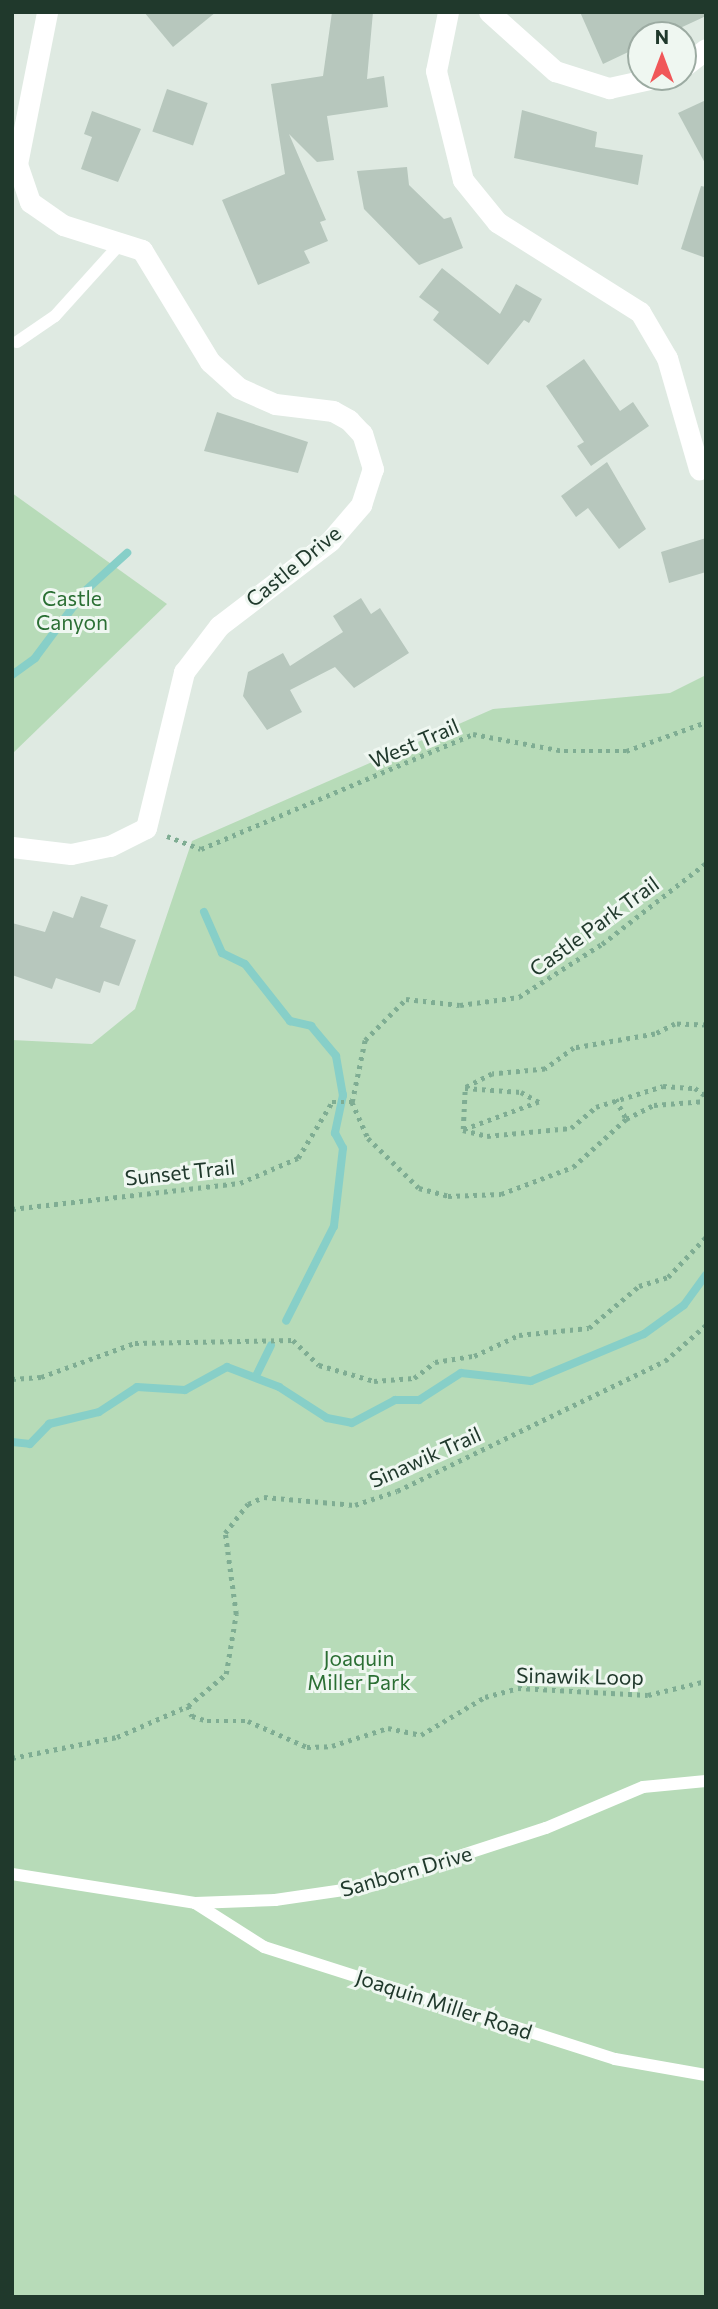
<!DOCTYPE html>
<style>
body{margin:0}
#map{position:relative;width:718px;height:2309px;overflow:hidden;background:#dfeae2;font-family:Commissioner,sans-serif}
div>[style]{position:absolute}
.green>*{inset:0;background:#b7dbb8}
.stream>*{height:8px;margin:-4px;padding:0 4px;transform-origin:4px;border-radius:4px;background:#87cfc8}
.building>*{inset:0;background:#b7c7bd;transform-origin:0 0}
.path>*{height:4.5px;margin-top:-2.25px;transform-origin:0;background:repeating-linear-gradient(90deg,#7fad93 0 3.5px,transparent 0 8.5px)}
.lane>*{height:12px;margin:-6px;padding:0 6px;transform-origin:6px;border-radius:6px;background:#fff}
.street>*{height:21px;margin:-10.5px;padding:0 10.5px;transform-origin:10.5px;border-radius:10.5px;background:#fff}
span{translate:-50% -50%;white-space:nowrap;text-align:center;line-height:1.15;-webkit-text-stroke:6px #eff7f1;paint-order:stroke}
.street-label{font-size:21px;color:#20392c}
.park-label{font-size:21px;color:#2b6f34}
.frame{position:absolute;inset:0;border:14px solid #20392c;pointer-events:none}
.north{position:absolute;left:627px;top:21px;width:70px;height:70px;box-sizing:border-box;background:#eff7f1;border:2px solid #9caba2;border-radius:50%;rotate:0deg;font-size:19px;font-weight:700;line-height:28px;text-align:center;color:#20392c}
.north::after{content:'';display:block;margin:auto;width:24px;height:32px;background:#f05759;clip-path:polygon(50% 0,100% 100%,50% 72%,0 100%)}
</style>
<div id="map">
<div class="green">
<i style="clip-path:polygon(12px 493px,167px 604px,12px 754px)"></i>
<i style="clip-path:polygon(706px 675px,706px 2297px,12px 2297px,12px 1040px,92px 1044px,135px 1009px,192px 841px,493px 709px,670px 693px)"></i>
</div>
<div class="stream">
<i style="left:12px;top:675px;width:29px;rotate:-36deg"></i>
<i style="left:35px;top:658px;width:84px;rotate:-53.3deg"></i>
<i style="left:85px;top:591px;width:57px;rotate:-42.1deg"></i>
<i style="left:204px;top:912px;width:45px;rotate:66.3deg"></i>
<i style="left:222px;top:953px;width:25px;rotate:26deg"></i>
<i style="left:245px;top:964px;width:73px;rotate:51.7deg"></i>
<i style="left:290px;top:1021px;width:22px;rotate:13deg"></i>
<i style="left:311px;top:1026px;width:39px;rotate:50deg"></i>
<i style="left:336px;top:1056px;width:40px;rotate:80deg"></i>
<i style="left:343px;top:1095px;width:39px;rotate:102deg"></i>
<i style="left:335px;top:1133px;width:17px;rotate:62deg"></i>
<i style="left:343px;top:1148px;width:79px;rotate:96.6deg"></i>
<i style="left:334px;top:1226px;width:106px;rotate:116.8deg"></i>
<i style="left:256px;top:1376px;width:34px;rotate:-64deg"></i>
<i style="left:12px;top:1442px;width:18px;rotate:6deg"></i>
<i style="left:30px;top:1444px;width:28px;rotate:-46deg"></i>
<i style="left:49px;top:1424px;width:51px;rotate:-13.5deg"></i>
<i style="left:99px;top:1412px;width:45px;rotate:-33.3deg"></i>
<i style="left:137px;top:1387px;width:48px;rotate:3.6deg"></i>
<i style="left:185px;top:1390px;width:48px;rotate:-28.7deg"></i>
<i style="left:227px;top:1367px;width:56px;rotate:21deg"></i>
<i style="left:279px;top:1387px;width:57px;rotate:32.9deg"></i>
<i style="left:327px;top:1418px;width:25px;rotate:11deg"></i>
<i style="left:352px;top:1423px;width:49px;rotate:-28.1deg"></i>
<i style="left:395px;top:1400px;width:24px"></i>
<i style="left:419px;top:1400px;width:50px;rotate:-32.7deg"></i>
<i style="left:461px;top:1373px;width:70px;rotate:6.5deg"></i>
<i style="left:531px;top:1381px;width:122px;rotate:-22.6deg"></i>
<i style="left:644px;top:1334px;width:49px;rotate:-35.9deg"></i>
<i style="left:684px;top:1305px;width:37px;rotate:-54deg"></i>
</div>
<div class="building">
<i style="clip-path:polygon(144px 12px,216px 12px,173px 47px)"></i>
<i style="clip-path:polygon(332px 12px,373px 12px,367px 79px,384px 76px,388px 107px,327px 116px,334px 160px,317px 162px,289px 134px,326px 220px,320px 222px,328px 241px,304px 251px,310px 263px,258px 285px,222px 200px,285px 174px,271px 84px,323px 76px)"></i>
<i style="clip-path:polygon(580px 12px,706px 12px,706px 16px,665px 35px,641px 35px,641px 46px,603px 64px)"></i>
<i style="left:167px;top:89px;width:43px;height:45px;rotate:19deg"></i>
<i style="clip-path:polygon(706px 100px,706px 165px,678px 113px)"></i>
<i style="clip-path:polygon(522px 110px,597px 132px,595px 147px,643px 155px,638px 185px,514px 158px)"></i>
<i style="clip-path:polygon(92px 111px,141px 129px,118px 182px,81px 169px,92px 137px,84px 134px)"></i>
<i style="clip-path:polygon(407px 167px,409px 185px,444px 219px,451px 217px,463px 248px,419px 265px,364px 209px,357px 171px)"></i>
<i style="clip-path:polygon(701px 186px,706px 187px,706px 258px,681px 249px)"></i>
<i style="clip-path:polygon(442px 268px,500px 314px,516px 284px,542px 299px,529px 323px,524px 320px,488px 365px,433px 320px,439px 312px,419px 297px)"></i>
<i style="clip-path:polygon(584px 359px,620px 411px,633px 402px,649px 426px,591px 466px,577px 446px,584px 442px,546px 386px)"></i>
<i style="clip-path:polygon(217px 412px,308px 442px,298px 473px,204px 451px)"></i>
<i style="clip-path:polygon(607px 462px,646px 529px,619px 549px,588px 508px,576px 517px,561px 496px)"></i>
<i style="clip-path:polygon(706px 538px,706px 572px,669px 583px,661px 552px)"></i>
<i style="clip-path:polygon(361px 598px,371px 614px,380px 608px,409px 653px,354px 688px,335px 667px,290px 690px,302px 712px,267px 730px,243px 696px,248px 672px,283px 653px,290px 666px,343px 632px,333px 616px)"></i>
<i style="clip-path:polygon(81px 896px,108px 905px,100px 927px,136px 940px,119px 986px,104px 981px,100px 993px,56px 978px,52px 989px,12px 975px,12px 923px,45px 932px,53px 911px,73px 918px)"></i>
</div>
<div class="path">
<i style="left:167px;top:836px;width:36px;rotate:21deg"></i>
<i style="left:201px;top:849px;width:295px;rotate:-22.9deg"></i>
<i style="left:473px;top:734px;width:93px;rotate:10.6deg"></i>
<i style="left:564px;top:751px;width:62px"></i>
<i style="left:626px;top:751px;width:85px;rotate:-19.9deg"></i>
<i style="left:706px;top:1025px;width:31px;rotate:-178deg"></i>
<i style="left:675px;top:1024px;width:22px;rotate:153deg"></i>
<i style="left:655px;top:1034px;width:82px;rotate:170.2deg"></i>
<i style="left:574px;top:1048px;width:36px;rotate:144deg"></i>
<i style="left:545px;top:1069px;width:53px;rotate:174.6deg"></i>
<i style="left:492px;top:1074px;width:30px;rotate:153deg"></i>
<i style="left:465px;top:1088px;width:56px;rotate:4.1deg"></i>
<i style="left:521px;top:1092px;width:21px;rotate:29deg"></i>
<i style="left:539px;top:1102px;width:81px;rotate:159.8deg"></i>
<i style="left:463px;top:1130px;width:25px;rotate:14deg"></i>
<i style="left:487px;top:1136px;width:84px;rotate:-5.4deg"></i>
<i style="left:571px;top:1128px;width:33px;rotate:-40deg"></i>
<i style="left:596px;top:1107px;width:70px;rotate:-17.4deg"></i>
<i style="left:663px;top:1086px;width:32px;rotate:4deg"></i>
<i style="left:695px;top:1088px;width:14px;rotate:36deg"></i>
<i style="left:616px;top:1099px;width:22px;rotate:63deg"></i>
<i style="left:352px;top:1102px;width:63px;rotate:-78.2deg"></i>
<i style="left:365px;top:1040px;width:58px;rotate:-45deg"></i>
<i style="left:406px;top:999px;width:54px;rotate:6.3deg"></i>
<i style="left:460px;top:1005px;width:60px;rotate:-7.7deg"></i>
<i style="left:519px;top:997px;width:98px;rotate:-32.6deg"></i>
<i style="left:602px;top:944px;width:132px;rotate:-37.9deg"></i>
<i style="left:463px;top:1129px;width:41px;rotate:-87.2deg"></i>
<i style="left:12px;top:1209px;width:229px;rotate:-6.5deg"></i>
<i style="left:240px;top:1183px;width:63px;rotate:-23.3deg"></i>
<i style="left:298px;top:1158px;width:66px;rotate:-58.7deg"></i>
<i style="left:332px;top:1102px;width:20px"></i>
<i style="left:352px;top:1102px;width:39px;rotate:66deg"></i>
<i style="left:368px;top:1138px;width:71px;rotate:44.4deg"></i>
<i style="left:419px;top:1188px;width:30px;rotate:15deg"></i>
<i style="left:448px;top:1196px;width:53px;rotate:-2.2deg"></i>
<i style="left:501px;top:1194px;width:77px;rotate:-20.6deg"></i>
<i style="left:573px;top:1167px;width:72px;rotate:-42.2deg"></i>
<i style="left:626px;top:1119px;width:31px;rotate:-27deg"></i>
<i style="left:654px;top:1105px;width:52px;rotate:-4.4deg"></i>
<i style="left:12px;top:1379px;width:29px;rotate:-4deg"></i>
<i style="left:41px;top:1377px;width:100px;rotate:-19.9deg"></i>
<i style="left:135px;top:1343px;width:158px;rotate:-1.1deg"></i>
<i style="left:293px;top:1340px;width:36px;rotate:44deg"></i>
<i style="left:319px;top:1365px;width:57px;rotate:16.2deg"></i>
<i style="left:374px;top:1381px;width:40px;rotate:-4.3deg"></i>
<i style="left:414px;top:1378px;width:26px;rotate:-37deg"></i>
<i style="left:435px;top:1362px;width:39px;rotate:-9deg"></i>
<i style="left:474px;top:1356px;width:50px;rotate:-25deg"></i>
<i style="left:519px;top:1335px;width:70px;rotate:-5.7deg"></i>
<i style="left:589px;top:1328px;width:65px;rotate:-40deg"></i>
<i style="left:639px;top:1286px;width:30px;rotate:-17deg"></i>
<i style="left:668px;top:1277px;width:55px;rotate:-46.5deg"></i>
<i style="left:188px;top:1706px;width:11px;rotate:68deg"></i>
<i style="left:192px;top:1716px;width:16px;rotate:18deg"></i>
<i style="left:207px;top:1721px;width:41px"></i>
<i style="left:248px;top:1721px;width:64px;rotate:23.8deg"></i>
<i style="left:307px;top:1747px;width:25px;rotate:-2deg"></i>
<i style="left:332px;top:1746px;width:59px;rotate:-17.8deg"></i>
<i style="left:388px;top:1728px;width:34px;rotate:12deg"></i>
<i style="left:421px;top:1735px;width:74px;rotate:-30.7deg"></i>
<i style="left:485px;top:1697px;width:34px;rotate:-15deg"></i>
<i style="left:518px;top:1688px;width:130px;rotate:3.1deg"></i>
<i style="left:648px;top:1695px;width:60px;rotate:-13.6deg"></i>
<i style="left:12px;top:1758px;width:107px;rotate:-11.3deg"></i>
<i style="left:117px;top:1737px;width:77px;rotate:-23.6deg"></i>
<i style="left:188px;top:1706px;width:50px;rotate:-40.1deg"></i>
<i style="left:226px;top:1674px;width:61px;rotate:-80.5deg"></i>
<i style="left:236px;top:1614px;width:82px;rotate:-97.7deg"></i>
<i style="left:225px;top:1533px;width:37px;rotate:-52deg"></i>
<i style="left:248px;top:1504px;width:17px;rotate:-24deg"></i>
<i style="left:264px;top:1497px;width:91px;rotate:5deg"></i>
<i style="left:355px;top:1505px;width:44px;rotate:-18.4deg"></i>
<i style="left:397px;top:1491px;width:298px;rotate:-25.9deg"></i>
<i style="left:665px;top:1361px;width:55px;rotate:-41.3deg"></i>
</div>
<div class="lane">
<i style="left:17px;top:342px;width:46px;rotate:-34.4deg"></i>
<i style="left:55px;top:316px;width:98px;rotate:-47.9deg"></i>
<i style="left:12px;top:1874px;width:185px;rotate:9deg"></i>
<i style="left:195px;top:1903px;width:80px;rotate:-2.1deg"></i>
<i style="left:275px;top:1900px;width:90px;rotate:-8.3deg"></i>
<i style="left:364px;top:1887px;width:191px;rotate:-18deg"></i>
<i style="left:546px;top:1828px;width:105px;rotate:-22.9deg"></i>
<i style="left:643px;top:1787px;width:63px;rotate:-5.4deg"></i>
<i style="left:195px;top:1903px;width:82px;rotate:32.5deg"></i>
<i style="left:264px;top:1947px;width:368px;rotate:17.7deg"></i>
<i style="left:615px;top:2059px;width:92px;rotate:10deg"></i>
</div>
<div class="street">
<i style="left:448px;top:12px;width:60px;rotate:101.5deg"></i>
<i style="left:436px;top:71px;width:112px;rotate:76.1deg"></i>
<i style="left:463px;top:180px;width:54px;rotate:51deg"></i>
<i style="left:497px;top:222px;width:169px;rotate:32.2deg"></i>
<i style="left:640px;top:312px;width:53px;rotate:59.6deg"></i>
<i style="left:667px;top:358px;width:116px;rotate:73.9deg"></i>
<i style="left:489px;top:12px;width:89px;rotate:41.8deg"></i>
<i style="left:555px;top:71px;width:57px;rotate:17.5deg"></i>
<i style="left:609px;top:88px;width:51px;rotate:-12.4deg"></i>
<i style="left:683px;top:67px;width:29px;rotate:-38deg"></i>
<i style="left:12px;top:847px;width:59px;rotate:6.8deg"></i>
<i style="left:71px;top:854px;width:40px;rotate:-12deg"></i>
<i style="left:110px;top:846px;width:40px;rotate:-26.6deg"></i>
<i style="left:146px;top:828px;width:161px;rotate:-76.3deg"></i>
<i style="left:184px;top:672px;width:58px;rotate:-52.7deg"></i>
<i style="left:219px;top:626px;width:140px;rotate:-37.4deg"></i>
<i style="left:330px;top:541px;width:48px;rotate:-49.3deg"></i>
<i style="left:361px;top:505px;width:38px;rotate:-72deg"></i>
<i style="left:373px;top:469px;width:37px;rotate:-107deg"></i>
<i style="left:362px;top:434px;width:19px;rotate:-133deg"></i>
<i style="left:349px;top:420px;width:18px;rotate:-151deg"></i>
<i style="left:333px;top:411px;width:58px;rotate:-173.1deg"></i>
<i style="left:275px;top:404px;width:39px;rotate:-156deg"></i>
<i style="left:239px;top:388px;width:39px;rotate:-138deg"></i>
<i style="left:210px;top:362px;width:131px;rotate:-121.3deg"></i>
<i style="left:142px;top:250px;width:83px;rotate:-162.4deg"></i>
<i style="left:63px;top:225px;width:40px;rotate:-145.1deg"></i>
<i style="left:30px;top:202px;width:40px;rotate:-108.9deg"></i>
<i style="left:17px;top:164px;width:155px;rotate:-78.8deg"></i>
</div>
<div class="street-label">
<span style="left:293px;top:566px;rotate:-39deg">Castle Drive</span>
<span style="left:414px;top:743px;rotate:-23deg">West Trail</span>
<span style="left:594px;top:926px;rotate:-36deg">Castle Park Trail</span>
<span style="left:180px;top:1172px;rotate:-6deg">Sunset Trail</span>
<span style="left:425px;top:1457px;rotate:-24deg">Sinawik Trail</span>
<span style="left:580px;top:1676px;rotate:1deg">Sinawik Loop</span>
<span style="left:406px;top:1871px;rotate:-16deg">Sanborn Drive</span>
<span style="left:444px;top:2004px;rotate:18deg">Joaquin Miller Road</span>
</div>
<div class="park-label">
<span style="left:72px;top:610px">Castle<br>Canyon</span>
<span style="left:359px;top:1670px">Joaquin<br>Miller Park</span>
</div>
<div class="frame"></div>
<div class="north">N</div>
</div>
